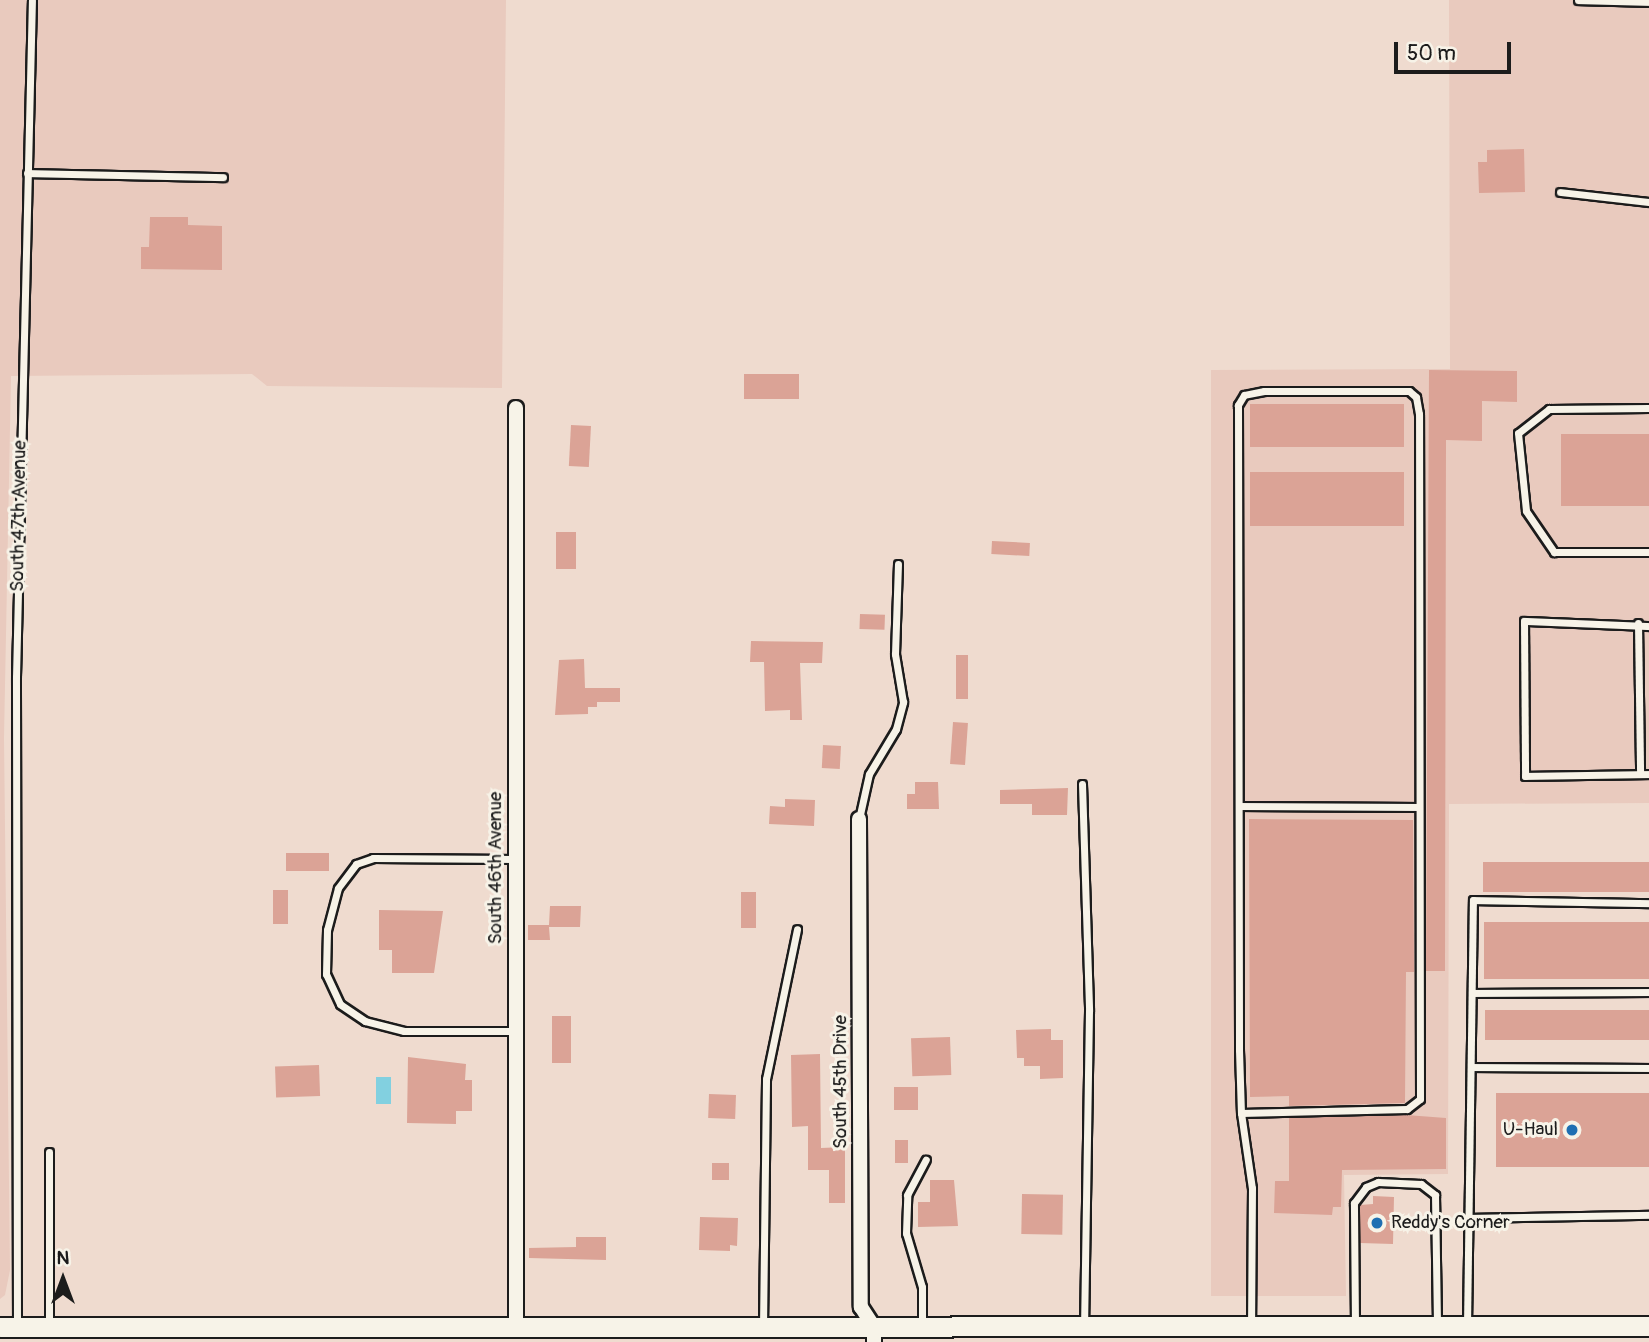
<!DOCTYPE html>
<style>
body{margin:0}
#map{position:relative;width:1649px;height:1342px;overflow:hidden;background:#efdbcf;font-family:Pangolin,sans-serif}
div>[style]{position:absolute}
.built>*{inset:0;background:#e9cabe}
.water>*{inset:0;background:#82d0e0;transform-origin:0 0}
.building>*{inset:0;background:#dba396;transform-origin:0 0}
.roads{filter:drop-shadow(2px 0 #1c1c1c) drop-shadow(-2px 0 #1c1c1c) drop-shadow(0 2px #1c1c1c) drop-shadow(0 -2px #1c1c1c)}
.lane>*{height:7px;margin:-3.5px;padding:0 3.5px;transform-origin:3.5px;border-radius:3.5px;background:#f7f3e8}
.street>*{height:14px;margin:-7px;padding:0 7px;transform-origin:7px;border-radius:7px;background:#f7f3e8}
.secondary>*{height:19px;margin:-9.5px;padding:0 9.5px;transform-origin:9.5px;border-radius:9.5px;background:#f7f3e8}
.dots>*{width:19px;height:19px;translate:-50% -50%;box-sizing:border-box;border:4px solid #f7f3e8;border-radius:50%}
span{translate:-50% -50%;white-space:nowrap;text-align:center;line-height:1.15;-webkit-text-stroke:6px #f7f3e8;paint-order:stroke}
.street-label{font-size:19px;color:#1c1c1c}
.poi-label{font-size:19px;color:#1c1c1c}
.right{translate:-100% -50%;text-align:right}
.left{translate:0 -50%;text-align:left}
.north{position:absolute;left:28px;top:1244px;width:70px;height:70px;-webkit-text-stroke:5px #f7f3e8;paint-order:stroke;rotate:0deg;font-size:19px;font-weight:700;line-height:28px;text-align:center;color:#1c1c1c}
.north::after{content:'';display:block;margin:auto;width:24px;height:32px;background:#1c1c1c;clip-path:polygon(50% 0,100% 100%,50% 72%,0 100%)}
.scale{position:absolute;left:1394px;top:42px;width:117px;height:32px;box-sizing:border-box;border:4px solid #1c1c1c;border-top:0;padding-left:9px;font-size:21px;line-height:24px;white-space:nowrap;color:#1c1c1c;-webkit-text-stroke:5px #f7f3e8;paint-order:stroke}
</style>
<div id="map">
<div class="built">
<i style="clip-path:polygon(0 0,506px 0,502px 388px,267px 386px,252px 374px,11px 376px,4px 738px,10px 1270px,5px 1295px,0 1299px)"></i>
<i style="clip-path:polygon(1449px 0,1649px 0,1649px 803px,1449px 804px,1448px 1174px,1344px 1175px,1346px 1296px,1211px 1296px,1211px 370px,1450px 369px)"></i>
</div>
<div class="water">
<i style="left:376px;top:1077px;width:15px;height:27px"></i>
</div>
<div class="building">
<i style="clip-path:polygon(1524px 149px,1525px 192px,1479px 193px,1478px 162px,1487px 162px,1487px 150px)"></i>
<i style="clip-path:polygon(150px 217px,188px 217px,188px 225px,222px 226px,222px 270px,141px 269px,141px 247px,149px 247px)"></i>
<i style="clip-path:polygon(1429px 370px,1517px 371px,1517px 402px,1482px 401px,1482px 441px,1446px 440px,1445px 971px,1426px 971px)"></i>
<i style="left:744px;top:374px;width:55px;height:25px"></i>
<i style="left:1250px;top:404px;width:154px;height:43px"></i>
<i style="left:571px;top:425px;width:20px;height:41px;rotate:3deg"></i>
<i style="left:1561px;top:434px;width:88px;height:72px"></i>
<i style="left:1404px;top:472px;width:54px;height:154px;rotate:90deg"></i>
<i style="left:556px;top:532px;width:20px;height:37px"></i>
<i style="left:992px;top:541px;width:38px;height:13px;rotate:3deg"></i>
<i style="left:860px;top:614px;width:25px;height:15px;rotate:2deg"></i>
<i style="clip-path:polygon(751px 641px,823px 642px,822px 663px,800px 663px,802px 720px,790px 720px,790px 710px,765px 711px,764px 662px,750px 662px)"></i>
<i style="left:956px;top:655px;width:12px;height:44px"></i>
<i style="clip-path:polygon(584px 659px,585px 688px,620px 688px,620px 702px,597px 702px,597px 707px,588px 707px,588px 714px,555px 715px,559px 660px)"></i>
<i style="left:953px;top:722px;width:15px;height:42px;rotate:4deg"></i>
<i style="left:823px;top:745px;width:18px;height:23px;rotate:3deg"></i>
<i style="clip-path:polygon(915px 782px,938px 782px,939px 809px,907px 809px,907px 794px,915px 794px)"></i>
<i style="clip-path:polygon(1068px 788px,1067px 815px,1032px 815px,1032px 804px,1000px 804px,1000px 790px)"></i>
<i style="clip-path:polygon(785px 799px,815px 800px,814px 826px,769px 824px,770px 806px,785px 807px)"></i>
<i style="clip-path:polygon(1249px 819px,1413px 820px,1414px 972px,1406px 972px,1405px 1103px,1289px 1106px,1289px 1096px,1250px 1097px)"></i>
<i style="left:286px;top:853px;width:43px;height:18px"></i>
<i style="left:1483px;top:862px;width:166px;height:30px"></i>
<i style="left:273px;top:890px;width:15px;height:34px"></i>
<i style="left:756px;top:892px;width:36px;height:15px;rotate:90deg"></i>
<i style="clip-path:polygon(550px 906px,581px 906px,580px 927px,549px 927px,550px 940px,528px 940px,528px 925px,549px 925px)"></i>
<i style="clip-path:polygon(379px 910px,443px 911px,434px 973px,392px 973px,392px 950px,379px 950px)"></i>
<i style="left:1484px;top:922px;width:165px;height:57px"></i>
<i style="left:1485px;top:1010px;width:164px;height:30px"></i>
<i style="left:552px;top:1016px;width:19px;height:47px"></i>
<i style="clip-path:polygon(1051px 1029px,1051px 1040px,1063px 1040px,1063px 1078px,1040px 1079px,1040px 1066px,1024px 1066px,1024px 1058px,1017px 1058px,1016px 1030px)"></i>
<i style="left:950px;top:1037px;width:38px;height:39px;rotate:88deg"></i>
<i style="clip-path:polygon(820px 1054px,821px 1148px,845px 1147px,845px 1203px,829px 1203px,829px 1170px,808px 1170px,808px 1126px,792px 1127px,791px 1055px)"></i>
<i style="clip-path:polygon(408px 1057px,466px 1064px,465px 1080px,472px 1080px,472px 1111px,456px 1111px,456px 1124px,407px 1123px)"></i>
<i style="left:319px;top:1065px;width:31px;height:44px;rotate:88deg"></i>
<i style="left:894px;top:1087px;width:24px;height:23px"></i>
<i style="left:1496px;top:1093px;width:153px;height:74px"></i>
<i style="left:709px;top:1094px;width:27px;height:24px;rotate:2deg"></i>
<i style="clip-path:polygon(1406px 1115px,1446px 1118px,1446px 1169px,1342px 1170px,1341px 1207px,1333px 1207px,1332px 1215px,1274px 1213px,1275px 1181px,1289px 1181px,1289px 1118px)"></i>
<i style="left:895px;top:1140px;width:13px;height:23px"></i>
<i style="left:712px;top:1163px;width:17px;height:17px"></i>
<i style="clip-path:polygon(930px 1180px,954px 1180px,958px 1226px,918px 1227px,918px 1202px,930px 1202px)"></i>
<i style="left:1022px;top:1194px;width:41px;height:40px;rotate:1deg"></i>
<i style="clip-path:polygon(1373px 1196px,1394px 1197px,1393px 1244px,1360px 1243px,1360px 1205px,1373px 1204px)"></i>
<i style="clip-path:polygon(700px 1217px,738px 1218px,737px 1246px,730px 1245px,730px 1251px,699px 1250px)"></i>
<i style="clip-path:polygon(576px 1237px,606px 1237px,606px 1260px,529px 1258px,529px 1248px,576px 1247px)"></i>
</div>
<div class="roads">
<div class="lane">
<i style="left:1578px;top:0;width:71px;rotate:1.6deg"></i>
<i style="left:27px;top:173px;width:196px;rotate:1.2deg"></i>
<i style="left:1560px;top:192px;width:90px;rotate:6.4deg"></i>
<i style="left:1649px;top:408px;width:100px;rotate:179.4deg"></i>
<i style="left:1549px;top:409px;width:39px;rotate:142deg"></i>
<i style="left:1518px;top:433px;width:78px;rotate:84.1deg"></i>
<i style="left:1526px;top:511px;width:50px;rotate:55.7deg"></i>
<i style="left:1554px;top:552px;width:95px"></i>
<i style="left:1638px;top:623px;width:151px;rotate:89.2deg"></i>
<i style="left:1649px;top:626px;width:125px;rotate:-177.7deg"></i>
<i style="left:1524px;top:621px;width:155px;rotate:89.6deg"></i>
<i style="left:1525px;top:776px;width:124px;rotate:-0.9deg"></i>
<i style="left:1082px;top:784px;width:227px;rotate:88.2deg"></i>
<i style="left:1089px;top:1011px;width:314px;rotate:90.9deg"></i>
<i style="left:1241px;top:806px;width:176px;rotate:0.3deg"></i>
<i style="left:859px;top:819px;width:46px;rotate:-77.5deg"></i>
<i style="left:869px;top:774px;width:52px;rotate:-59deg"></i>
<i style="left:896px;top:729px;width:28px;rotate:-75deg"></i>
<i style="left:903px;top:702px;width:49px;rotate:-99.5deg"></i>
<i style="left:895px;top:654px;width:90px;rotate:-88.1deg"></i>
<i style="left:1472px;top:993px;width:177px;rotate:-0.3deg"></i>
<i style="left:515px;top:1031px;width:111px;rotate:180deg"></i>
<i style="left:404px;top:1031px;width:40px;rotate:-165.6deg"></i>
<i style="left:365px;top:1021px;width:30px;rotate:-146deg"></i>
<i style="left:340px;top:1004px;width:33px;rotate:-115deg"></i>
<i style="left:326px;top:974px;width:44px;rotate:-88.7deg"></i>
<i style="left:327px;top:930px;width:43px;rotate:-75.3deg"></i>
<i style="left:338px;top:888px;width:30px;rotate:-53deg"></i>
<i style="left:356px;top:864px;width:18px;rotate:-19deg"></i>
<i style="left:373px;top:858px;width:142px;rotate:0.4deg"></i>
<i style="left:1471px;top:1067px;width:178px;rotate:0.3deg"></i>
<i style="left:1241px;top:1113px;width:166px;rotate:-1.4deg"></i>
<i style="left:1407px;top:1109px;width:16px;rotate:-38deg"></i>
<i style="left:1420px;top:1099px;width:685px;rotate:-90.08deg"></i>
<i style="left:1419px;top:414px;width:17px;rotate:-100deg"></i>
<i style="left:1416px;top:397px;width:9px;rotate:-139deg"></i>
<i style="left:1409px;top:391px;width:145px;rotate:180deg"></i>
<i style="left:1264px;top:391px;width:20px;rotate:169deg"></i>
<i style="left:1244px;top:395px;width:12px;rotate:121deg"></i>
<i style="left:1238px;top:405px;width:645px;rotate:89.91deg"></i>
<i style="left:1239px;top:1050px;width:63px;rotate:88.2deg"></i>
<i style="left:1241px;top:1113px;width:76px;rotate:81.7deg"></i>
<i style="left:1252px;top:1188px;width:137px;rotate:90.4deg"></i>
<i style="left:1469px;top:1218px;width:180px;rotate:-1deg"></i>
<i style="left:1355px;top:1325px;width:122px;rotate:-90.5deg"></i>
<i style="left:1354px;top:1203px;width:20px;rotate:-53deg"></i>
<i style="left:1366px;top:1187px;width:13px;rotate:-23deg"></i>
<i style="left:1378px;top:1182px;width:43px;rotate:2.7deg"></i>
<i style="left:1421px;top:1184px;width:18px;rotate:38deg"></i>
<i style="left:1435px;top:1195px;width:129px;rotate:89.1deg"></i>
<i style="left:1467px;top:1325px;width:425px;rotate:-89.2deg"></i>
<i style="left:1473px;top:900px;width:176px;rotate:1deg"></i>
<i style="left:17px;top:1326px;width:649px;rotate:-90.09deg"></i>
<i style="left:16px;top:677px;width:677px;rotate:-88.65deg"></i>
<i style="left:922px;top:1326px;width:39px;rotate:-90deg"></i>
<i style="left:922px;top:1287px;width:56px;rotate:-106.5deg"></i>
<i style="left:906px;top:1233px;width:38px;rotate:-88deg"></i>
<i style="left:907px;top:1195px;width:40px;rotate:-62deg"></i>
<i style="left:49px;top:1327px;width:175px;rotate:-90deg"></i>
<i style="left:763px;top:1327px;width:248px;rotate:-89.3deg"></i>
<i style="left:766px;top:1079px;width:153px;rotate:-78.3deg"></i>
</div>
<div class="street">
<i style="left:516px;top:408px;width:920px;rotate:90deg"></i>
<i style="left:859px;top:819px;width:488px;rotate:89.8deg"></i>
<i style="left:861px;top:1307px;width:24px;rotate:57deg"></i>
<i style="left:874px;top:1327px;width:15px;rotate:90deg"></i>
</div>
<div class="secondary">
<i style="left:0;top:1327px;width:1649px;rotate:-0.03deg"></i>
</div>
</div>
<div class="dots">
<i style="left:1572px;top:1130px;background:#1f6fb2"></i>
<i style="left:1377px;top:1223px;background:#1f6fb2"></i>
</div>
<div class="street-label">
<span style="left:19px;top:516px;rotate:-89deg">South 47th Avenue</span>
<span style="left:496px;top:868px;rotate:-90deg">South 46th Avenue</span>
<span style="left:841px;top:1082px;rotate:-90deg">South 45th Drive</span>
</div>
<div class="poi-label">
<span class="right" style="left:1558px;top:1130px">U-Haul</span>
<span class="left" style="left:1391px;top:1223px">Reddy's Corner</span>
</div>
<div class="north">N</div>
<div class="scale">50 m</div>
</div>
